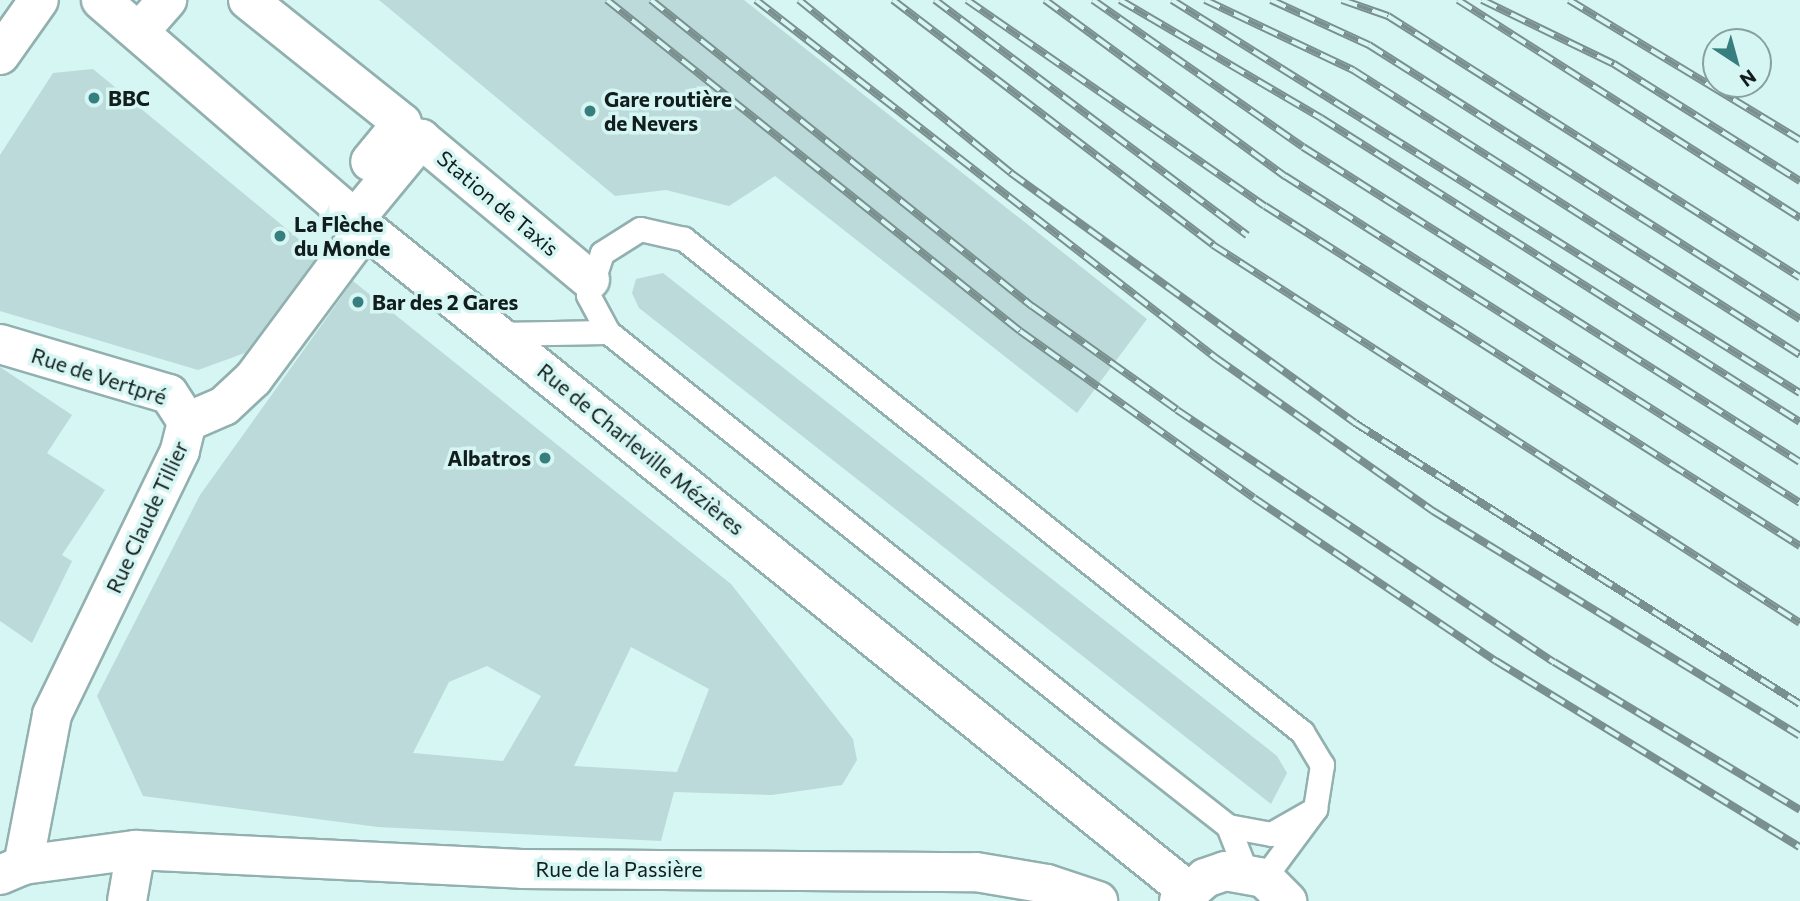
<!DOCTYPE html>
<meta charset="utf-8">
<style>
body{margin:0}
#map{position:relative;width:1800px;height:901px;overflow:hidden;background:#d6f6f4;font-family:Commissioner,sans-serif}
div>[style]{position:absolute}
.building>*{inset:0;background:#bbdad9}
.roads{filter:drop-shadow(2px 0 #92b0af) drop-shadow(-2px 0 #92b0af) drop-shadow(0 2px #92b0af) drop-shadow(0 -2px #92b0af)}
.lane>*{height:23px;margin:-11.5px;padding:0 11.5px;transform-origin:11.5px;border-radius:11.5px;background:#fff}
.street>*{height:38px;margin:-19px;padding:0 19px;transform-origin:19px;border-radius:19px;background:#fff}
.secondary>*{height:38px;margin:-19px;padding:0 19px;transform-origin:19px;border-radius:19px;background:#fff}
.rail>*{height:8px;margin-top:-4px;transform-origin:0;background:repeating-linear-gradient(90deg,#d6f6f4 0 16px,#7a908f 0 32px);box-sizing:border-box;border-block:2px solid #7a908f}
.dots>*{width:19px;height:19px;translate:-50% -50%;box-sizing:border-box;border:4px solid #d6f6f4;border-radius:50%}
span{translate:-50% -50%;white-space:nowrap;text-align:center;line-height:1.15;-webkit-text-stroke:7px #d6f6f4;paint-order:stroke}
.poi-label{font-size:21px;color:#121e1d;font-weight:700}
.left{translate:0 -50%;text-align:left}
.right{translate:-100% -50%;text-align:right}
.street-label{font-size:21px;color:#121e1d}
.north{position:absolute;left:1702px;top:28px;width:70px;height:70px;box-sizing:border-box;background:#d6f6f4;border:2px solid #88a09e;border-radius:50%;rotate:144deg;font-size:19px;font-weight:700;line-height:28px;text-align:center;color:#121e1d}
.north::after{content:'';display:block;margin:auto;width:24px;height:32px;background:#377f7e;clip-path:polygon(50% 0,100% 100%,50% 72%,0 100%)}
</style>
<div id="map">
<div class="building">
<i style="clip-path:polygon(379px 0,744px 0,1147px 319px,1077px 413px,775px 176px,729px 206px,666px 190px,615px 196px)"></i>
<i style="clip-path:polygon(93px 69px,318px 255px,245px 353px,198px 370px,0 311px,0 155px,53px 73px)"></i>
<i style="clip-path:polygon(663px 273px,1277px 756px,1287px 773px,1271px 804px,639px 308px,632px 293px,636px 279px)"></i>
<i style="clip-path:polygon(evenodd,353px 281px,731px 584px,853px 739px,857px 760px,842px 785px,772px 795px,674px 792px,661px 841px,378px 827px,143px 796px,97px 696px,200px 495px,353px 281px,631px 647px,709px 689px,677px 772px,574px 766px,631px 647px,353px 281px,487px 666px,541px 696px,503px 761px,413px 753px,449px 682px,487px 666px)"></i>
<i style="clip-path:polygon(0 367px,72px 415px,47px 453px,105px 490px,62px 555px,72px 561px,32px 643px,0 621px)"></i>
</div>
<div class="roads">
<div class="lane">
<i style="left:496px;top:334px;width:112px;rotate:-1deg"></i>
<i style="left:1228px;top:826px;width:49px;rotate:68.6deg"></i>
<i style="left:1264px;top:878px;width:86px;rotate:-53.5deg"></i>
<i style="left:1315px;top:809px;width:45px;rotate:-81deg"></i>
<i style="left:1322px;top:765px;width:39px;rotate:-121deg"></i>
<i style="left:1302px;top:732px;width:791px;rotate:-141.42deg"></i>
<i style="left:684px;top:239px;width:45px;rotate:-167.2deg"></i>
<i style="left:640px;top:229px;width:45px;rotate:147.7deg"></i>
<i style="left:602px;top:253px;width:44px;rotate:108.4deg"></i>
<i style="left:588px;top:295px;width:42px;rotate:61.6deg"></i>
<i style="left:608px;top:332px;width:640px;rotate:38.66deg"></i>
<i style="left:1108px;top:732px;width:152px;rotate:38.1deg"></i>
<i style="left:1228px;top:826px;width:44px;rotate:10.5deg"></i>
<i style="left:1271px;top:834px;width:51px;rotate:-29.6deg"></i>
</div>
<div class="street">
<i style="left:248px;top:0;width:197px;rotate:38.6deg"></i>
<i style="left:402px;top:123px;width:50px;rotate:129.4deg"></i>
<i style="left:139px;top:32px;width:43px;rotate:-48.8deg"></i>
<i style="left:355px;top:219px;width:104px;rotate:-50.5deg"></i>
<i style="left:421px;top:139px;width:220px;rotate:39.8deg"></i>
<i style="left:0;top:344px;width:176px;rotate:16.5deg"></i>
<i style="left:169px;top:394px;width:33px;rotate:57deg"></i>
<i style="left:187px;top:422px;width:30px;rotate:104deg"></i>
<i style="left:180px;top:451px;width:293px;rotate:115.9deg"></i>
<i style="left:52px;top:715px;width:153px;rotate:100.9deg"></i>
<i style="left:187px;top:422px;width:40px;rotate:-23.4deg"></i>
<i style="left:224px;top:406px;width:40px;rotate:-43deg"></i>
<i style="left:253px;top:379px;width:188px;rotate:-53.4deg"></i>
<i style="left:127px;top:901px;width:52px;rotate:-80deg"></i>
</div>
<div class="secondary">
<i style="left:101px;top:0;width:349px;rotate:40.8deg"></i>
<i style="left:365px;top:228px;width:1055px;rotate:38.85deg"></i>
<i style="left:0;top:55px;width:67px;rotate:-54.7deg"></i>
<i style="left:0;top:875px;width:25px;rotate:-23deg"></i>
<i style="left:23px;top:865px;width:114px;rotate:-7.6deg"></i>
<i style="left:136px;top:850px;width:386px;rotate:2.8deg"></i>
<i style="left:522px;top:869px;width:454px;rotate:0.4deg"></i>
<i style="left:976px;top:872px;width:72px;rotate:9.6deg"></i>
<i style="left:1047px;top:884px;width:54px;rotate:18.4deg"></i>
<i style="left:1179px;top:901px;width:35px;rotate:-41deg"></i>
<i style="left:1205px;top:878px;width:21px;rotate:-19deg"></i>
<i style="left:1225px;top:871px;width:40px;rotate:10deg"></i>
<i style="left:1264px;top:878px;width:33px;rotate:45deg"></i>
</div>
</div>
<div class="rail">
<i style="left:607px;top:0;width:529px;rotate:38.71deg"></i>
<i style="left:1020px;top:331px;width:287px;rotate:35.5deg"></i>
<i style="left:1254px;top:498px;width:292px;rotate:34deg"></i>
<i style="left:1496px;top:661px;width:356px;rotate:31.5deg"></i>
<i style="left:651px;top:0;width:489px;rotate:38.8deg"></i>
<i style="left:1032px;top:306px;width:178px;rotate:35.6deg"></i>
<i style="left:1177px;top:410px;width:453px;rotate:33.8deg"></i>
<i style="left:1554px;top:662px;width:287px;rotate:31deg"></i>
<i style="left:756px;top:0;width:583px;rotate:37.89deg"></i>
<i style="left:1216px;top:358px;width:266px;rotate:35.2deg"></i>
<i style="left:1433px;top:511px;width:430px;rotate:31.5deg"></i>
<i style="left:799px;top:0;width:274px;rotate:39.2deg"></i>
<i style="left:1011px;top:173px;width:425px;rotate:36deg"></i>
<i style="left:1355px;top:423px;width:526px;rotate:32.27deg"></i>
<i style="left:893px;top:0;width:403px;rotate:37.4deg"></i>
<i style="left:1213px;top:245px;width:698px;rotate:32.78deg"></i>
<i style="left:935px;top:0;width:391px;rotate:37deg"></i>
<i style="left:967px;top:0;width:362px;rotate:34.7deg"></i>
<i style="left:1265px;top:206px;width:634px;rotate:32.44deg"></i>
<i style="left:1045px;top:0;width:298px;rotate:36.3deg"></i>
<i style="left:1285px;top:176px;width:610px;rotate:32.41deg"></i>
<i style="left:1093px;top:0;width:256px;rotate:35deg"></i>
<i style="left:1303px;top:147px;width:588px;rotate:32.37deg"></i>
<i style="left:1120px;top:0;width:233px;rotate:30.4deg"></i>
<i style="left:1321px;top:118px;width:567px;rotate:32.4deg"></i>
<i style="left:1172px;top:0;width:741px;rotate:32.04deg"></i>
<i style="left:1205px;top:0;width:164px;rotate:25.3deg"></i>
<i style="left:1353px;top:70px;width:530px;rotate:32.52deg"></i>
<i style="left:1271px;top:0;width:108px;rotate:24.7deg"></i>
<i style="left:1369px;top:45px;width:511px;rotate:32.45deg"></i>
<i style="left:1342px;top:0;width:49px;rotate:19.2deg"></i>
<i style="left:1388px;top:16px;width:488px;rotate:32.4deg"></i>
<i style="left:1458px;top:0;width:406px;rotate:32.5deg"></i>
<i style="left:1482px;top:0;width:147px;rotate:25.9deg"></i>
<i style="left:1614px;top:64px;width:220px;rotate:32.2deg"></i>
<i style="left:1569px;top:0;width:270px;rotate:31.2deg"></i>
</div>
<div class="dots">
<i style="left:94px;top:98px;background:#377f7e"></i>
<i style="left:590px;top:111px;background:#377f7e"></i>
<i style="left:280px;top:236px;background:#377f7e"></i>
<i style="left:358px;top:302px;background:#377f7e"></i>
<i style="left:545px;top:458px;background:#377f7e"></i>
</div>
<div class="poi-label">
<span class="left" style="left:108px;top:98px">BBC</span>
<span class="left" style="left:604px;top:111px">Gare routière<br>de Nevers</span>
<span class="left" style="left:294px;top:236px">La Flèche<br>du Monde</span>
<span class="left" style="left:372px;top:302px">Bar des 2 Gares</span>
<span class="right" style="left:531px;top:458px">Albatros</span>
</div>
<div class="street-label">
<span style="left:498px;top:203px;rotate:40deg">Station de Taxis</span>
<span style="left:99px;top:376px;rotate:18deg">Rue de Vertpré</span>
<span style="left:641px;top:449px;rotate:39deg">Rue de Charleville Mézières</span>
<span style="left:147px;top:517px;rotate:-65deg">Rue Claude Tillier</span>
<span style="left:619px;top:869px">Rue de la Passière</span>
</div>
<div class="north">N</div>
</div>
